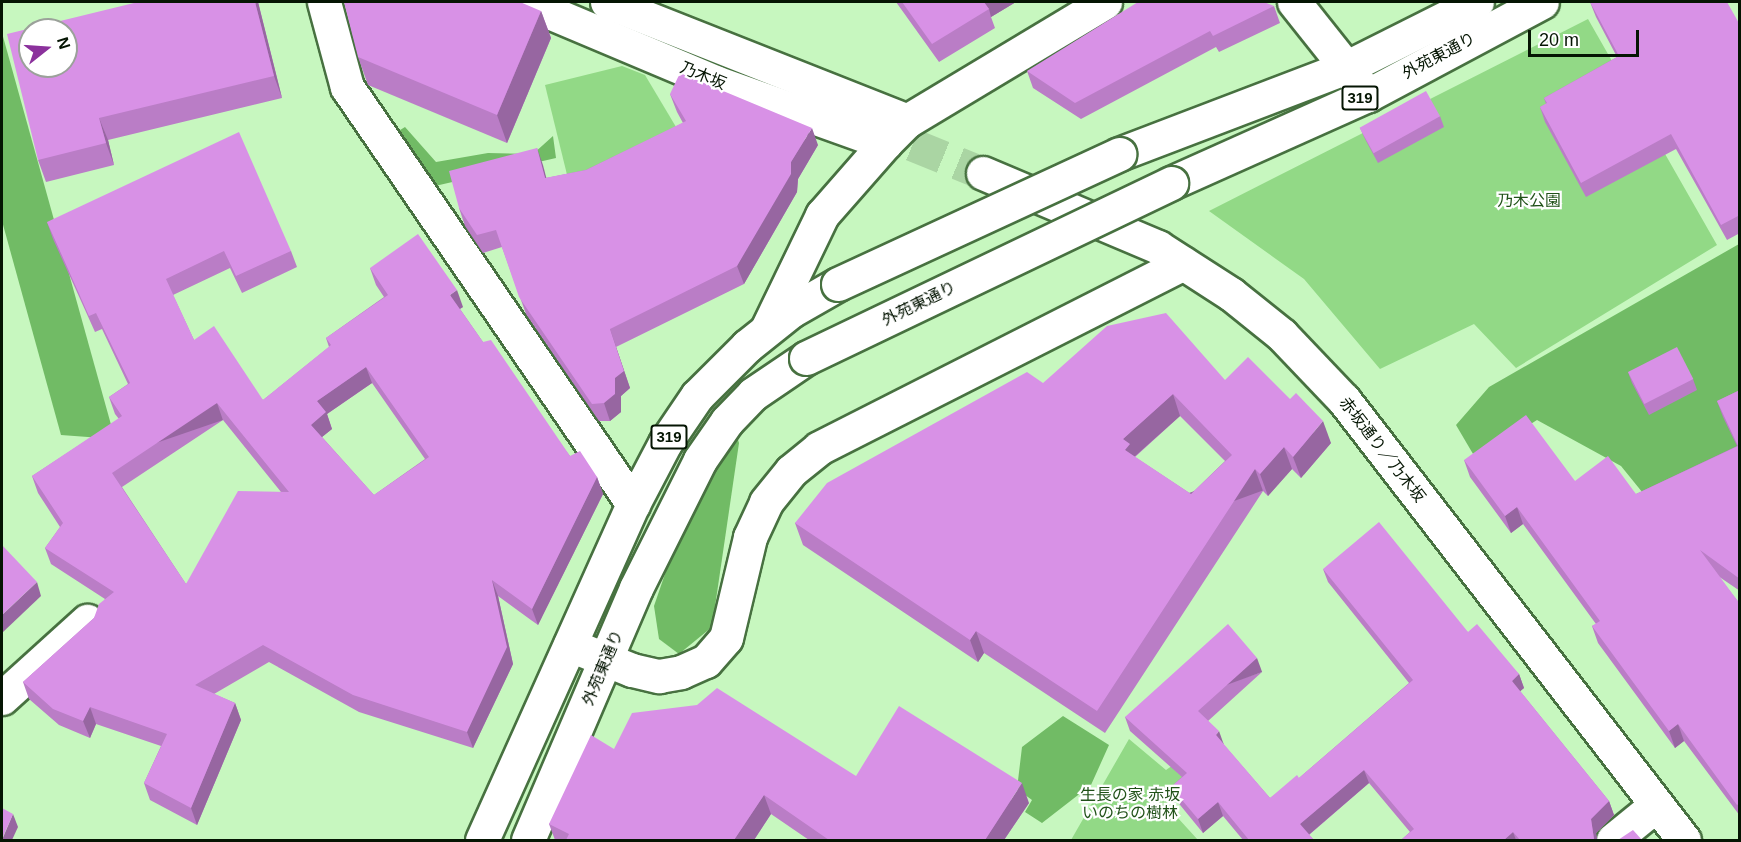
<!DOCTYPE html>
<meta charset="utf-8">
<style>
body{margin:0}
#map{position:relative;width:1741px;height:842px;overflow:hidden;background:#c7f7bf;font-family:Helvetica,"Noto Sans JP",sans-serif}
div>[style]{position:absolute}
.green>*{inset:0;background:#92d986}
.forest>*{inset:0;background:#71bb65}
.secondary-tunnel>*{height:33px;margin-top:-16.5px;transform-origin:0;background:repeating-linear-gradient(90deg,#aad5a3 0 33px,transparent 0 49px)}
.roads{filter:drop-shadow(2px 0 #477140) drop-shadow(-2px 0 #477140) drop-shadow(0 2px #477140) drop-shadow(0 -2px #477140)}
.street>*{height:33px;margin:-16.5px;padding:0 16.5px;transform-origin:16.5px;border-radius:16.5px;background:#fff}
.secondary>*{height:33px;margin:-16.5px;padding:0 16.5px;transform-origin:16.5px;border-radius:16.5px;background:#fff}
.primary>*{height:33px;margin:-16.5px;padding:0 16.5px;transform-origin:16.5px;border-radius:16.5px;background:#fff}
.bridges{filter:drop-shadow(2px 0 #477140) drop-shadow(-2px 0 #477140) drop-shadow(0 2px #477140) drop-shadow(0 -2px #477140)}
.primary-bridge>*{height:33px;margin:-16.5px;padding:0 16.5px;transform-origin:16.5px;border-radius:16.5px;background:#fff}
.wall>*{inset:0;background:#ba7dc6}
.shaded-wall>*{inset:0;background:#9766a1;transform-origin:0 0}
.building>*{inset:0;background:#d891e6;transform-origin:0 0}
span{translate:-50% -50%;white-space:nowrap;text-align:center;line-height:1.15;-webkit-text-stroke:4.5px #fff;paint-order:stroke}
.shield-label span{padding:2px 4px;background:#fff;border:2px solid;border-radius:4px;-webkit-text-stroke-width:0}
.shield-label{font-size:15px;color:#051503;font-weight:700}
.street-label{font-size:16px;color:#051503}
.park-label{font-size:16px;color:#215219}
.frame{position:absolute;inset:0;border:3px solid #051503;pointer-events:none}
.north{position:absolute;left:18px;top:18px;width:60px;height:60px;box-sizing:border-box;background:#fff;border:2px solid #9ba19a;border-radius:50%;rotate:73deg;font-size:16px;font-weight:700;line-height:24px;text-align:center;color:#051503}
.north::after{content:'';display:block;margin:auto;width:21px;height:27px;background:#8b319c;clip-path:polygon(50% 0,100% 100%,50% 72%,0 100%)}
.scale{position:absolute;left:1528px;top:30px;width:111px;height:27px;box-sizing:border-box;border:3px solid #051503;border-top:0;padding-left:8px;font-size:18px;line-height:21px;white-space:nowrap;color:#051503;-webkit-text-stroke:4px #fff;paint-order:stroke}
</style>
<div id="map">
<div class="green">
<i style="clip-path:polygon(1588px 19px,1717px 245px,1516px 368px,1474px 324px,1380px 369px,1304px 279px,1209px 211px)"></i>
<i style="clip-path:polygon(622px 66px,645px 75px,685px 142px,571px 191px,545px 85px)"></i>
<i style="clip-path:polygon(1129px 739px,1166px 770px,1176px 763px,1190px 775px,1166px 794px,1167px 806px,1198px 840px,1071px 840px)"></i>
</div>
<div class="forest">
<i style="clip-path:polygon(2px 33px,115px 439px,61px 435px,2px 221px)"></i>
<i style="clip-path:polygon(405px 127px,436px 162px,488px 153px,533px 154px,553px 136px,556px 158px,435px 186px,417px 176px,392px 135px)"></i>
<i style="clip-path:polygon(1739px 244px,1739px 507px,1681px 540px,1621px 466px,1537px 420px,1476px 459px,1456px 425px,1489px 387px)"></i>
<i style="clip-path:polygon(735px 430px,739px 443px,712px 627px,679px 654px,659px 639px,654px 606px,688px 507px)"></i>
<i style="clip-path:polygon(1063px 716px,1109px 745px,1091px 785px,1042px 823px,1025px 812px,1032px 800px,1017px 789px,1022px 747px)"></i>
</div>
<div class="secondary-tunnel">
<i style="left:867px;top:126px;width:125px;rotate:22.1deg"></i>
</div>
<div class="roads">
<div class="street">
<i style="left:324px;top:2px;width:88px;rotate:74.9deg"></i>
<i style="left:347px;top:87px;width:506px;rotate:55.56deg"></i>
<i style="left:525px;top:2px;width:206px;rotate:22.8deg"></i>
<i style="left:715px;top:82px;width:181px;rotate:19.7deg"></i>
<i style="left:607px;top:2px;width:323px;rotate:21.6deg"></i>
<i style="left:1294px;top:2px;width:119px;rotate:51.5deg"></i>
<i style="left:2px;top:698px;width:115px;rotate:-42.2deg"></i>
<i style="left:1613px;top:840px;width:55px;rotate:-39.1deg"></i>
</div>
<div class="secondary">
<i style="left:983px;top:173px;width:190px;rotate:22.9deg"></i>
<i style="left:1158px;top:247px;width:87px;rotate:32.8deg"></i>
<i style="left:1231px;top:294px;width:65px;rotate:38.8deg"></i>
<i style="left:1282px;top:335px;width:90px;rotate:46.4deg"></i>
<i style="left:1344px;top:400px;width:556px;rotate:52.31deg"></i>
<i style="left:767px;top:329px;width:127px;rotate:-64.2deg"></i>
<i style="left:822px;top:215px;width:96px;rotate:-48.8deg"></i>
<i style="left:885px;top:143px;width:31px;rotate:-45deg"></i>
<i style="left:907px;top:121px;width:231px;rotate:-31deg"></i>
<i style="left:570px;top:645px;width:67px;rotate:22deg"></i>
<i style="left:632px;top:670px;width:28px;rotate:13deg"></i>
<i style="left:659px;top:676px;width:22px;rotate:-10deg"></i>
<i style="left:681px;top:672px;width:27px;rotate:-24deg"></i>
<i style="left:706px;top:661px;width:30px;rotate:-49deg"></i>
<i style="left:726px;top:638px;width:104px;rotate:-76.6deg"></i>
<i style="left:750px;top:537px;width:38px;rotate:-65deg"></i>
<i style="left:766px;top:502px;width:40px;rotate:-51deg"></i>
<i style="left:791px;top:471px;width:36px;rotate:-39deg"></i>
<i style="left:819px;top:448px;width:408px;rotate:-26.9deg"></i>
</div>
<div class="primary">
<i style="left:1119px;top:154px;width:246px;rotate:-20.9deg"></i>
<i style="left:1349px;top:66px;width:143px;rotate:-26.6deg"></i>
<i style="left:1171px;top:183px;width:216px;rotate:-24.1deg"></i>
<i style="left:1368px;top:95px;width:197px;rotate:-28.1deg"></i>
<i style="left:482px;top:840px;width:368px;rotate:-65.8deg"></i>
<i style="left:633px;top:504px;width:69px;rotate:-62.3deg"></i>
<i style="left:665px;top:443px;width:57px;rotate:-55.8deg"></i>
<i style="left:697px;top:396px;width:71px;rotate:-45deg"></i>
<i style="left:747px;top:346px;width:56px;rotate:-38.5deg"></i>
<i style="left:791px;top:311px;width:54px;rotate:-29.9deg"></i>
<i style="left:528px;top:840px;width:274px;rotate:-66.8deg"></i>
<i style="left:636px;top:588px;width:143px;rotate:-63.4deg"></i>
<i style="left:700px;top:460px;width:47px;rotate:-55.3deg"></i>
<i style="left:727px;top:421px;width:37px;rotate:-46deg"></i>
<i style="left:753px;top:394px;width:64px;rotate:-34.2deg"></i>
</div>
</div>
<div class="bridges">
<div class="primary-bridge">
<i style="left:838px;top:284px;width:310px;rotate:-24.8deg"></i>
<i style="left:806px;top:358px;width:405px;rotate:-25.6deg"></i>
</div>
</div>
<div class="wall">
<i style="clip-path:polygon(258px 2px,282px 98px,108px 140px,114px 165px,46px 182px,38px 160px)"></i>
<i style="clip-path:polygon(896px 2px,1016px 2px,991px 17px,995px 28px,939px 62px)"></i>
<i style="clip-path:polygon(1590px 2px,1740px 25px,1740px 233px,1727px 240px,1676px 149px,1586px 197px,1545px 122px,1540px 107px,1546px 104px,1544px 98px,1617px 57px,1596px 17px)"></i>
<i style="clip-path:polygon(1274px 6px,1280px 23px,1219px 52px,1216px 47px,1081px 119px,1033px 88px,1027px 71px)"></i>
<i style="clip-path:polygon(541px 11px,551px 38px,507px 143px,368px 85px,358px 57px)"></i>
<i style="clip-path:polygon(670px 94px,818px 145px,798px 179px,797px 192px,744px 284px,616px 347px,630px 388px,621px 396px,621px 412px,610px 421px,599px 421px,526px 314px,502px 247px,483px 253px,465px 226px,459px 208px,537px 148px,546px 178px,586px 170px,683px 123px,677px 112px)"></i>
<i style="clip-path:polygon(1440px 116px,1444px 127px,1378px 163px,1365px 139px,1360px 128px)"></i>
<i style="clip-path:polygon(evenodd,47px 222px,291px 251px,297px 267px,242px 293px,230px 268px,173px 295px,194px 340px,263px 400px,329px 347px,326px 338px,384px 297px,376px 285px,370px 268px,463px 307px,460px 309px,483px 342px,570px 456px,597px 477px,603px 494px,538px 625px,498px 596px,513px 664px,473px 748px,359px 712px,269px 662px,214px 694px,235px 703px,241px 720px,197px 825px,150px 800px,144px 783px,161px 746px,96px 724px,90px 738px,59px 725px,29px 699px,23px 682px,94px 618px,105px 599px,51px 564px,45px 548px,60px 527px,38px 493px,32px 476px,119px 419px,115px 414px,109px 397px,128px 384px,102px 329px,95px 332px,53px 239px,47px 222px,372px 383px,425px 459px,374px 495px,322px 437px,332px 429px,327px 414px,372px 383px,47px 222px,223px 420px,281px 492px,186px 584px,122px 487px,223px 420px)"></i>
<i style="clip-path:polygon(1628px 372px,1693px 379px,1697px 390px,1649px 415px,1632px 383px)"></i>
<i style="clip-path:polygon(evenodd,1225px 380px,1331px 443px,1301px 478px,1292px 469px,1268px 496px,1263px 491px,1105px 733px,984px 653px,978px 662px,803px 545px,795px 523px,1043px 383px,1225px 380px,1180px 416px,1225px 461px,1191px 494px,1135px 457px,1180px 416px)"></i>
<i style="clip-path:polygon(1740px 390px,1740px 591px,1718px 576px,1740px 604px,1740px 816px,1684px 741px,1675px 748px,1598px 643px,1592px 626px,1596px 624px,1523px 524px,1511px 533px,1470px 477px,1464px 460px,1575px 481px,1636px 494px,1737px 446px,1723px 417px,1717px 401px)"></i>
<i style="clip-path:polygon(1323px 569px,1468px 632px,1519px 674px,1524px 688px,1520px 691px,1609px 801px,1614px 815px,1596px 833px,1597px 840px,1599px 840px,1401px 840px,1410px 832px,1369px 783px,1309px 835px,1314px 840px,1243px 840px,1223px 816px,1203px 833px,1176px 800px,1171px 787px,1182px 777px,1130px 731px,1125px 717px,1262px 672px,1208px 721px,1224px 745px,1270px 798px,1299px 778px,1409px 683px,1328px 582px)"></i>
<i style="clip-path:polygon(614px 749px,856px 776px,1029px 803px,1004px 840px,809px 840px,771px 814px,754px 840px,555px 840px,549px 824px)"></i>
</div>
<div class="shaded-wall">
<i style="clip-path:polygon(255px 2px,258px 2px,282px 98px,274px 76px)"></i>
<i style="clip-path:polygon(983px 2px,1016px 2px,991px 17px,989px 9px)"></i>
<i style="clip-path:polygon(541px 11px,551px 38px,507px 143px,497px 115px)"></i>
<i style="clip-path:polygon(99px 118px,108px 140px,114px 165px,106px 143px)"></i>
<i style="clip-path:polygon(812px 128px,818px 145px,798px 179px,797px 192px,744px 284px,737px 266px,791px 162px)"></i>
<i style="clip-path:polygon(537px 148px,543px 165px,551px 196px,545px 178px)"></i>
<i style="clip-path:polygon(457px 290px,463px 307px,456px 311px,450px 295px)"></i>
<i style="clip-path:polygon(610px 329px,630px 388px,621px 396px,621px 412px,610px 421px,604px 403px,615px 378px)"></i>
<i style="clip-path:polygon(366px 367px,372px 383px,327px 414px,332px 429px,317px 441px,311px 425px,317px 401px)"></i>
<i style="clip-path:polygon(1173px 394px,1180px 416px,1134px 457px,1125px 450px,1123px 439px)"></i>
<i style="left:217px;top:403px;width:18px;height:126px;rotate:71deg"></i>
<i style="clip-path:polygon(1323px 421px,1331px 443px,1301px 478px,1293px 457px)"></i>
<i style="clip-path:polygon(1284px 447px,1292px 469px,1268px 496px,1260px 474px)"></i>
<i style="left:1255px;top:469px;width:23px;height:289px;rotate:70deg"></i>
<i style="clip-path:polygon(597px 477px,603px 494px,538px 625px,532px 609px)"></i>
<i style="clip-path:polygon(1517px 507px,1523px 524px,1511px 533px,1505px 516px)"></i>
<i style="clip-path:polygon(492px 580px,498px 596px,513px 664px,473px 748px,467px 732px)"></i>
<i style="clip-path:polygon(37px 582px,41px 596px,2px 633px,2px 615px)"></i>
<i style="clip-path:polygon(976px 631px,984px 653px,978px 662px,970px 640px)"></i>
<i style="left:1257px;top:658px;width:15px;height:79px;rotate:70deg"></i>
<i style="clip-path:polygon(1519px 674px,1524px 688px,1517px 694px,1512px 681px)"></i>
<i style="clip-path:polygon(235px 703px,241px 720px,197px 825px,191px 808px)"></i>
<i style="clip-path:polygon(90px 707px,96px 724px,90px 738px,83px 721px)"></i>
<i style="clip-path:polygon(1678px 724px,1684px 741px,1675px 748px,1669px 731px)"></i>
<i style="clip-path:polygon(1219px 731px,1224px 745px,1216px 735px)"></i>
<i style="clip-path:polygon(1364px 770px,1369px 783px,1305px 838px,1300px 824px)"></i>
<i style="clip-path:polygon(1022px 783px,1029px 803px,1004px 840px,985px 840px)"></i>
<i style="clip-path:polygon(764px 795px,771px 814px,754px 840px,734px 840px)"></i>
<i style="clip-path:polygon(1609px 801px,1614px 815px,1596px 833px,1597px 840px,1594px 839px,1591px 819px)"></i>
<i style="clip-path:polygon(1218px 802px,1223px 816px,1203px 833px,1198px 819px)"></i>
<i style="clip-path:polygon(13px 814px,18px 827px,12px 840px,2px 840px)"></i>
<i style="clip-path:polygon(1513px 832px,1516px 840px,1504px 840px)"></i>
</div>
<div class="building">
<i style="clip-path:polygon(evenodd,138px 2px,255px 2px,274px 76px,99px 118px,106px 143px,38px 160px,7px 34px,138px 2px,30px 30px,66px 30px,66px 66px,30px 66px,30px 30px)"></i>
<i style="clip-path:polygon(344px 2px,520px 2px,541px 11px,497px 115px,358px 57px)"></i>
<i style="clip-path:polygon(902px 2px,984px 2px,989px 9px,932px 44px)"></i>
<i style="clip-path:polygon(1138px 2px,1264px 2px,1274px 6px,1213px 36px,1210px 31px,1075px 103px,1027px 71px)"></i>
<i style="clip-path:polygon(1590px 2px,1727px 2px,1740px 25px,1740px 215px,1721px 225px,1671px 134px,1581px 183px,1540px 107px,1547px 103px,1544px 98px,1619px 56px)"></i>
<i style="clip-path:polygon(680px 73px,812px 128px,791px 162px,791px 174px,737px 266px,610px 329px,624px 371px,615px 378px,615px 394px,604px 403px,592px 404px,519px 297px,496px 230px,477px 235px,459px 208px,449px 171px,537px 148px,545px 178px,586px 170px,686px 121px,670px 94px)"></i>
<i style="left:1426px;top:91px;width:29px;height:76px;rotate:61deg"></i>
<i style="clip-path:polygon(evenodd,239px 132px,291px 251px,236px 276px,224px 251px,166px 279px,194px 340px,214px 326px,263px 400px,331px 345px,326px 338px,388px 295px,370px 268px,418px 234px,457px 290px,450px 295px,483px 342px,491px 340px,570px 456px,580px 451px,597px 477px,532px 609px,492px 580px,507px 647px,467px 732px,353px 695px,263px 645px,195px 685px,235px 703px,191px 808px,144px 783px,167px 734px,90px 707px,83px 721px,53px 709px,23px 682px,94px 618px,99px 604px,114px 592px,45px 548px,63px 523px,32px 476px,122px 416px,109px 397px,130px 383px,96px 313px,89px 316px,47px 222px,239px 132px,366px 367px,429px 457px,374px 495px,311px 425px,326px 412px,317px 401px,366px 367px,239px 132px,217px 403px,289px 492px,238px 491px,186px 584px,112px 473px,217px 403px)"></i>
<i style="clip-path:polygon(evenodd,1166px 313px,1225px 380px,1248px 357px,1290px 399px,1296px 393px,1323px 421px,1293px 457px,1284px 447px,1260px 474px,1255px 469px,1097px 711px,976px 631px,970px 640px,795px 523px,827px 483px,1027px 372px,1043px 383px,1107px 326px,1166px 313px,1173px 394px,1232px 455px,1191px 494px,1125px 450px,1130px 444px,1123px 439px,1173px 394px)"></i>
<i style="left:1677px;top:347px;width:36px;height:55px;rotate:63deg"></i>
<i style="clip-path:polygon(1740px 390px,1740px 579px,1700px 550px,1740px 604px,1740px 803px,1737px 805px,1678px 724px,1669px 731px,1592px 626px,1600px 621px,1517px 507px,1505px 516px,1464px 460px,1526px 415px,1575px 481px,1608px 456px,1636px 494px,1738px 446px,1717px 401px)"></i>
<i style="clip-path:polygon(1379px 522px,1468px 632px,1477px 624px,1519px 674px,1512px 681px,1609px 801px,1591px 819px,1594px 839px,1599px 840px,1520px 840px,1513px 832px,1504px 840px,1401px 840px,1414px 829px,1364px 770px,1300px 824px,1314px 840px,1249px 840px,1218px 802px,1198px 819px,1171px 787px,1187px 773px,1125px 717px,1228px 624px,1257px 658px,1198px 711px,1219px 731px,1216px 735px,1270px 798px,1297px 775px,1299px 778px,1413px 680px,1323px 569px)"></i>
<i style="clip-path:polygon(2px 545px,37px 582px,2px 615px)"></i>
<i style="clip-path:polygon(717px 688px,856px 776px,899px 706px,1022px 783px,985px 840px,829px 840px,764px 795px,734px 840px,566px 840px,569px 834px,549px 824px,591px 735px,614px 749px,632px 713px,697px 705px)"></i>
<i style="clip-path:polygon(2px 808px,13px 814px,2px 839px)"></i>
<i style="clip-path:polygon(1633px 830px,1642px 840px,1618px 840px)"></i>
</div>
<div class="shield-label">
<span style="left:1360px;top:98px">319</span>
<span style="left:669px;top:437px">319</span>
</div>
<div class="street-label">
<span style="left:1439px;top:56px;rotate:-28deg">外苑東通り</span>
<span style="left:703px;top:76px;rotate:22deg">乃木坂</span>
<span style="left:919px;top:304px;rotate:-26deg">外苑東通り</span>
<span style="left:1382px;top:450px;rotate:52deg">赤坂通り／乃木坂</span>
<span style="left:603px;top:668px;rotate:-67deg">外苑東通り</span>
</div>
<div class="park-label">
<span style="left:1529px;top:201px">乃木公園</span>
<span style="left:1130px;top:804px">生長の家 赤坂<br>いのちの樹林</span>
</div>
<div class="frame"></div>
<div class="north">N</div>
<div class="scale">20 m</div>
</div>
